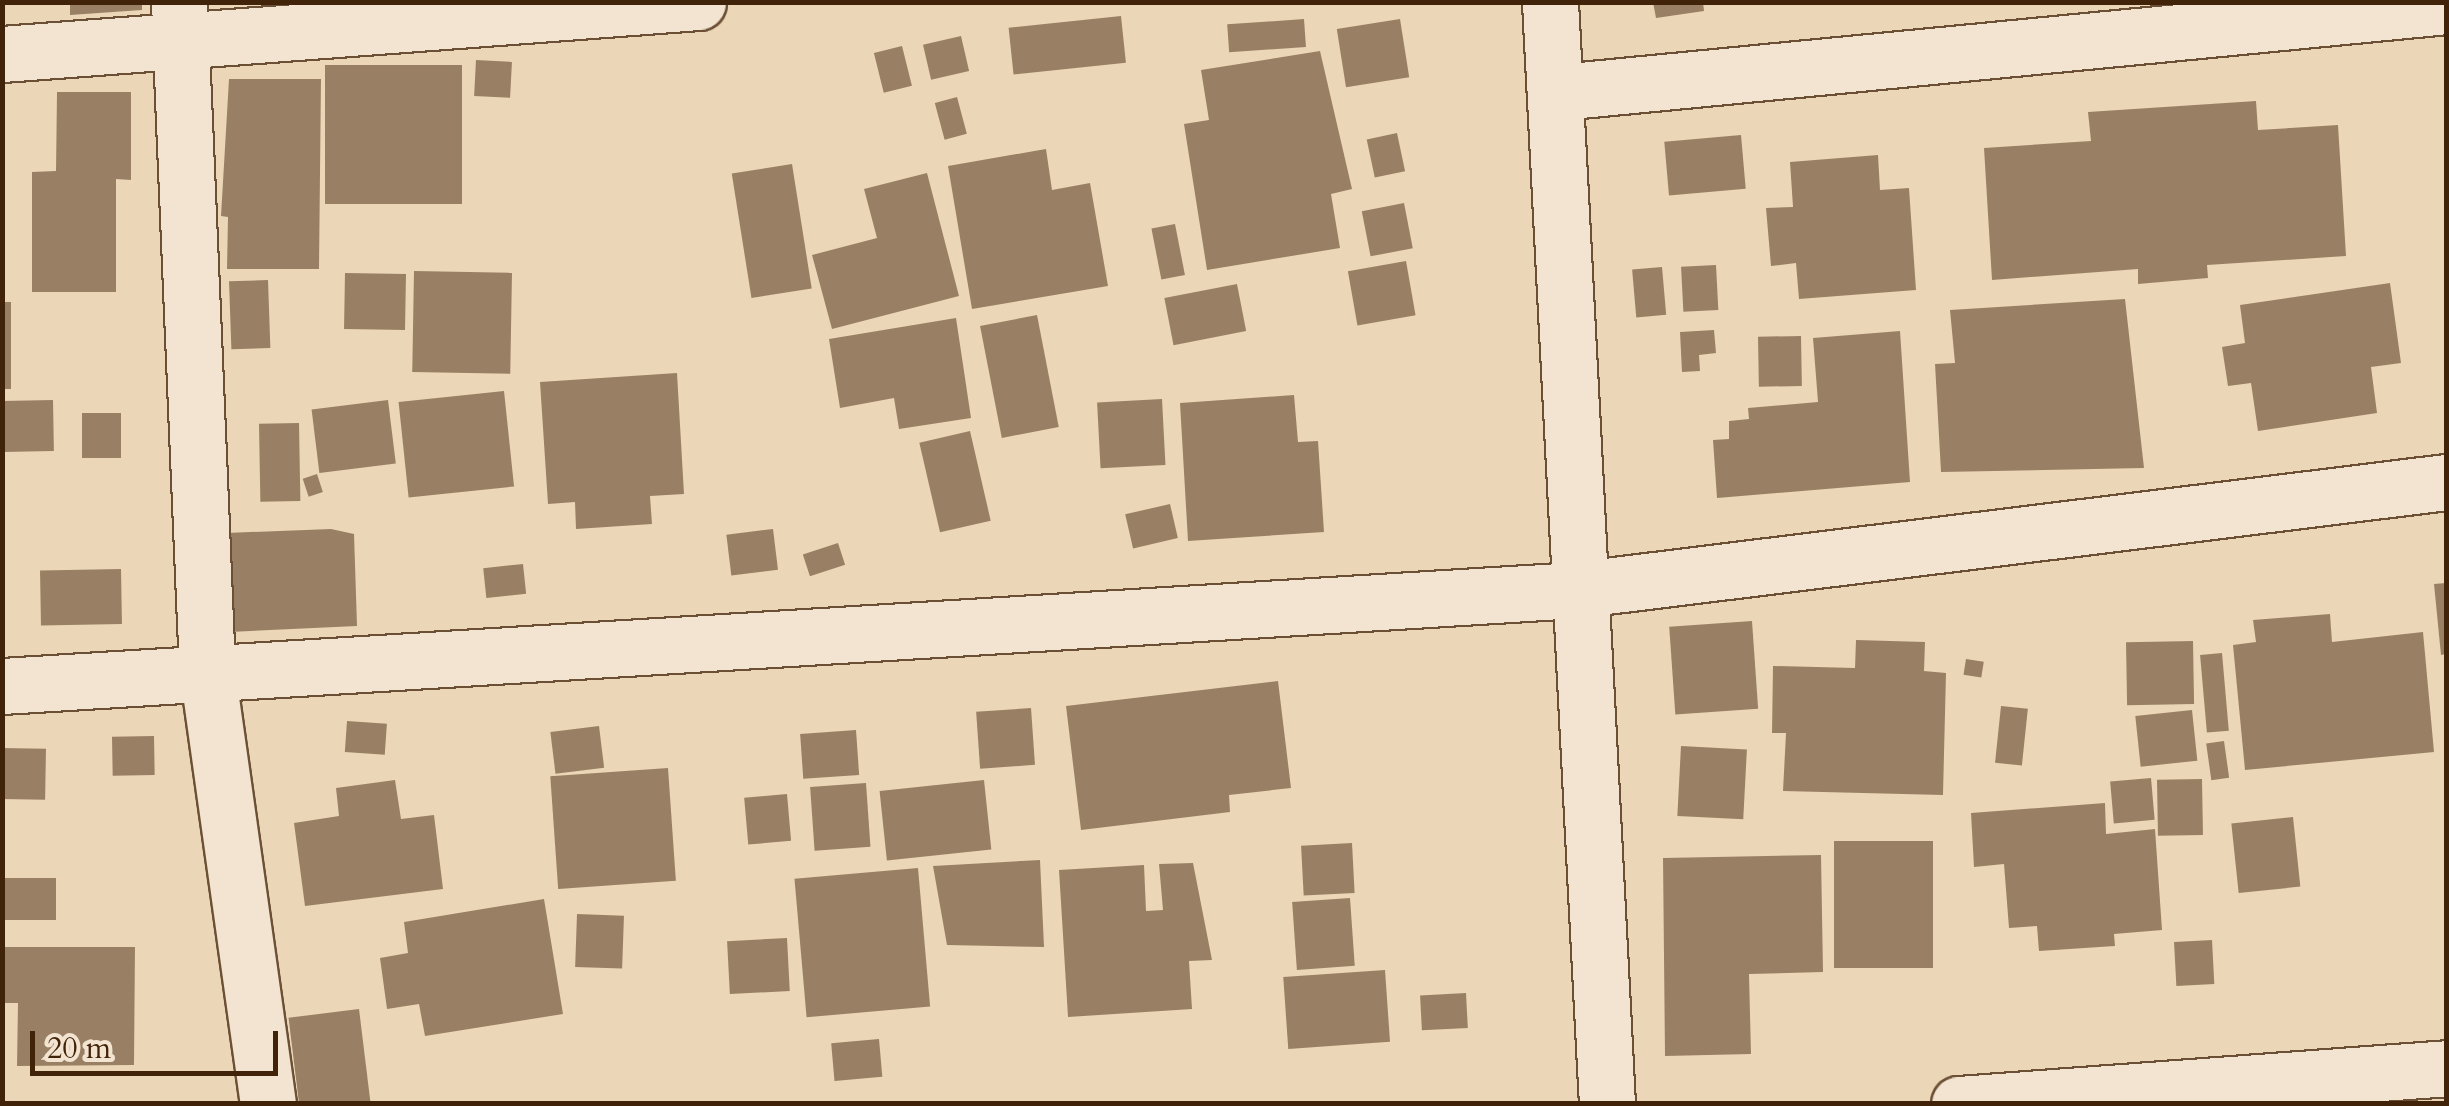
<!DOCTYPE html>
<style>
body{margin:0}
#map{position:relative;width:2449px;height:1106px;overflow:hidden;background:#ebd6b8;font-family:Cardo,serif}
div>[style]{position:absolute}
.building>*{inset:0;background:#998064;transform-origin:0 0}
.roads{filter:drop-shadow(2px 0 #6c5035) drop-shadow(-2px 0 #6c5035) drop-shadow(0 2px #6c5035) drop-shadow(0 -2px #6c5035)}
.minor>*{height:55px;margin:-27.5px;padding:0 27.5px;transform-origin:27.5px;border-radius:27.5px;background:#f2e4d1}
span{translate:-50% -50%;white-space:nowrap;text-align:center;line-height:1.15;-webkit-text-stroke:8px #f2e4d1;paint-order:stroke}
.frame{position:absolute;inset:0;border:5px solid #412309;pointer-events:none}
.scale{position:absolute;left:30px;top:1031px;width:248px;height:45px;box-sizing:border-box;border:5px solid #412309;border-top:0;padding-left:12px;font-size:30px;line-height:35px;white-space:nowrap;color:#412309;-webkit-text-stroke:8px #f2e4d1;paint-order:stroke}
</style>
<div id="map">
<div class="building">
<i style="clip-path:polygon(70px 2px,142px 2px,142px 10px,70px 15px)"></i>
<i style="clip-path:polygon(1653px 2px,1703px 2px,1704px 11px,1656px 18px)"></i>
<i style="left:1121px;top:16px;width:47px;height:113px;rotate:84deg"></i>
<i style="left:1304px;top:19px;width:28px;height:77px;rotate:86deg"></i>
<i style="left:1400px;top:19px;width:59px;height:64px;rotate:81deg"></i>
<i style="left:961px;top:36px;width:36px;height:39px;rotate:77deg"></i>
<i style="left:902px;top:46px;width:41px;height:29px;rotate:76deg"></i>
<i style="clip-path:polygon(1320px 51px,1352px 189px,1331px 194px,1340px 248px,1207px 270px,1184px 124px,1209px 120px,1201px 70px)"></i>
<i style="left:476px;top:60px;width:36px;height:36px;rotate:3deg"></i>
<i style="left:462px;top:65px;width:139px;height:137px;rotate:90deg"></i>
<i style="clip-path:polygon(229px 79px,321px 79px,319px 269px,227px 269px,228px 217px,221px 216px)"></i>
<i style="clip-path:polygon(57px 92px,131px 92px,131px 180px,116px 179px,116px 292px,32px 292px,32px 172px,56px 171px)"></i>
<i style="left:957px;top:97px;width:38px;height:23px;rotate:75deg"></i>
<i style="clip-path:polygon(2256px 101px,2258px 130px,2338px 125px,2346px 256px,2207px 265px,2208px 278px,2138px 284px,2138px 269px,1992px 280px,1984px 148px,2091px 141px,2088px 112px)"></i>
<i style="left:1397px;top:133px;width:39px;height:31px;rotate:78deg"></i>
<i style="left:1741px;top:135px;width:54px;height:77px;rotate:85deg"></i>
<i style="clip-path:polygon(1046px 149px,1052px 190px,1090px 183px,1108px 286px,972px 309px,948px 166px)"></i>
<i style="clip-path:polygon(1878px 155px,1880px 190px,1909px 188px,1916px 290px,1799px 299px,1796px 263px,1771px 266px,1766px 208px,1793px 207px,1790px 162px)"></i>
<i style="left:792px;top:164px;width:126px;height:61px;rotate:81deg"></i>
<i style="clip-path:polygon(927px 173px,959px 296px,832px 329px,812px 255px,877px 238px,864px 189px)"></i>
<i style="left:1404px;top:203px;width:46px;height:43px;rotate:79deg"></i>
<i style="left:1175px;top:224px;width:52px;height:24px;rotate:79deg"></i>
<i style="left:1406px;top:261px;width:55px;height:59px;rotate:80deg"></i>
<i style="left:1716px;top:265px;width:45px;height:35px;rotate:87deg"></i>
<i style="left:1662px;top:267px;width:48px;height:30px;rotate:85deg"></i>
<i style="left:414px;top:271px;width:98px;height:101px;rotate:1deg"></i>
<i style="left:345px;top:273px;width:61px;height:56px;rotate:1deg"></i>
<i style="left:268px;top:280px;width:68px;height:39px;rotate:88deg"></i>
<i style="clip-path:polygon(2390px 283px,2401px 363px,2371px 367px,2377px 413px,2258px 431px,2251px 383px,2228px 386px,2222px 347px,2245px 343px,2240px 305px)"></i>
<i style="left:1237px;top:284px;width:48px;height:74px;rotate:79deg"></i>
<i style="clip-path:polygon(2125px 299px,2144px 468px,1941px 472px,1935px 364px,1955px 363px,1950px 310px)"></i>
<i style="left:2px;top:302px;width:9px;height:87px"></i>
<i style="left:1037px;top:315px;width:114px;height:58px;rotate:79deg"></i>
<i style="clip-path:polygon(956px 318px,971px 418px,899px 429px,894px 398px,840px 408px,829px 339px)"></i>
<i style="clip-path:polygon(1714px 330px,1716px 353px,1699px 355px,1700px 371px,1682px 372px,1680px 332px)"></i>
<i style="clip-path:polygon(1900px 331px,1910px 482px,1717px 498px,1713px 440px,1729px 439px,1729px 421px,1749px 419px,1748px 408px,1818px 402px,1813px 338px)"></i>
<i style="left:1801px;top:336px;width:50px;height:43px;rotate:89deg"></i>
<i style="clip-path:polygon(677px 373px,684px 494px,650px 496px,652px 524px,576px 529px,575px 502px,548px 504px,540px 382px)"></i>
<i style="left:504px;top:391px;width:96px;height:106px;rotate:84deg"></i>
<i style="clip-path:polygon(1294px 395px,1298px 442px,1318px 441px,1324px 532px,1188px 541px,1180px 403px)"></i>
<i style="left:1162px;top:399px;width:66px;height:65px;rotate:87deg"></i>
<i style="left:53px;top:400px;width:51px;height:51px;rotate:89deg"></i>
<i style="left:388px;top:400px;width:64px;height:77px;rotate:83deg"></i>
<i style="left:82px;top:413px;width:39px;height:45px"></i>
<i style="left:299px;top:423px;width:78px;height:40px;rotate:89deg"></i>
<i style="left:970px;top:431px;width:92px;height:52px;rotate:77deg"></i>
<i style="left:317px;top:474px;width:19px;height:15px;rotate:72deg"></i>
<i style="left:1170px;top:504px;width:35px;height:46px;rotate:77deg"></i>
<i style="clip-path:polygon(331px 529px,354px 534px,357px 626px,229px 632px,226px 533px)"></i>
<i style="left:773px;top:529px;width:41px;height:47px;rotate:83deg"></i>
<i style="left:838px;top:543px;width:23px;height:37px;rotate:72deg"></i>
<i style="left:523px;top:564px;width:30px;height:40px;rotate:84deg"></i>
<i style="left:121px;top:569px;width:55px;height:81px;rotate:89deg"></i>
<i style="clip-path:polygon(2446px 583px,2446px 654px,2441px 655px,2434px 584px)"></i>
<i style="clip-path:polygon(2330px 614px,2332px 642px,2423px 632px,2434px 752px,2245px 770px,2233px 645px,2256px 642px,2253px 620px)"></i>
<i style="left:1752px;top:621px;width:88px;height:83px;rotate:86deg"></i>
<i style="clip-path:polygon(1856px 640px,1925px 642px,1924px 671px,1946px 673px,1943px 795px,1783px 791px,1786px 733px,1772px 733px,1773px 666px,1855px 668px)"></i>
<i style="left:2193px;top:641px;width:63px;height:67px;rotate:89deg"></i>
<i style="left:2222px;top:653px;width:78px;height:22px;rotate:85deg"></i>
<i style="left:1966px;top:659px;width:18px;height:16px;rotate:9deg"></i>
<i style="clip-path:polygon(1278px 681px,1291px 788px,1229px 795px,1230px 812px,1081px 830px,1066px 706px)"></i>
<i style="left:2001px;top:706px;width:27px;height:57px;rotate:6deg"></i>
<i style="left:1031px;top:708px;width:57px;height:55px;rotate:86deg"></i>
<i style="left:2192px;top:710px;width:51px;height:57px;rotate:84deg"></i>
<i style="left:347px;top:721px;width:40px;height:31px;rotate:4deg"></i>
<i style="left:599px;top:726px;width:42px;height:49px;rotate:83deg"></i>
<i style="left:856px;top:730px;width:45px;height:56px;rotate:86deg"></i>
<i style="left:154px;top:736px;width:39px;height:42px;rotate:89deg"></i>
<i style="left:2224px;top:741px;width:37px;height:18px;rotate:82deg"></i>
<i style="left:1681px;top:746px;width:66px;height:70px;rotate:3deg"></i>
<i style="left:2px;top:748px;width:44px;height:51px;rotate:1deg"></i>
<i style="left:668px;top:768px;width:113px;height:118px;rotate:86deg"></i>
<i style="left:2151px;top:778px;width:42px;height:41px;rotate:85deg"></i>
<i style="left:2202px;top:779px;width:56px;height:45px;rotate:89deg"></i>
<i style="clip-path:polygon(395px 780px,401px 819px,434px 815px,443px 889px,305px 906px,294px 823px,339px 816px,336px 788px)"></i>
<i style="left:984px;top:780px;width:70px;height:105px;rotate:84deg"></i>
<i style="left:866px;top:783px;width:64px;height:56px;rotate:86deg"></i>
<i style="left:787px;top:794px;width:47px;height:43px;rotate:85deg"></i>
<i style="clip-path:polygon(2105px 803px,2106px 834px,2155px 829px,2162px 930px,2114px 934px,2115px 946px,2039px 951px,2037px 926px,2009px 928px,2004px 864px,1974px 867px,1971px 813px)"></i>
<i style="left:2293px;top:817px;width:70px;height:62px;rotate:84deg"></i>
<i style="left:1933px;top:841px;width:127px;height:99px;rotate:90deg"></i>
<i style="left:1352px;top:843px;width:50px;height:51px;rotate:87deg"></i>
<i style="clip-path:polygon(1821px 855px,1823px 972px,1749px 974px,1751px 1054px,1665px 1056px,1663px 858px)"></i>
<i style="clip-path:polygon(1040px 860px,1044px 947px,947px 945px,933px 866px)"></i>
<i style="clip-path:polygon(1193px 863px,1212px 960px,1189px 961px,1192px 1009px,1068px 1017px,1059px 870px,1144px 865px,1146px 911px,1163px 910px,1159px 864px)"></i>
<i style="left:918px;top:868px;width:139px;height:124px;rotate:85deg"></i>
<i style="left:2px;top:878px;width:54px;height:42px"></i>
<i style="left:1350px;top:898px;width:68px;height:58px;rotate:86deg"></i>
<i style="clip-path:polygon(544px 899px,563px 1014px,425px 1036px,419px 1004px,387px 1009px,380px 958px,408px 953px,404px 922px)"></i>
<i style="left:577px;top:914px;width:47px;height:53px;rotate:2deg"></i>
<i style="left:787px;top:938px;width:53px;height:60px;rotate:87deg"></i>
<i style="left:2212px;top:940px;width:44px;height:38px;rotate:87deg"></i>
<i style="clip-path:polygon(4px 947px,135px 947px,134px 1065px,17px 1066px,18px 1003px,4px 1003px)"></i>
<i style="left:1385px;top:970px;width:72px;height:102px;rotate:86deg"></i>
<i style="left:1466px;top:993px;width:35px;height:46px;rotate:87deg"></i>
<i style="left:359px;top:1009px;width:96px;height:71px;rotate:83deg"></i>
<i style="left:879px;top:1039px;width:38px;height:48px;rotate:85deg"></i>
</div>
<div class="roads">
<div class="minor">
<i style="left:179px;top:2px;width:669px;rotate:87.6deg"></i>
<i style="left:207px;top:670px;width:438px;rotate:82deg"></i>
<i style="left:1550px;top:2px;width:1103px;rotate:87.04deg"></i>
<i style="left:2px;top:54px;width:698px;rotate:-4.27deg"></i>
<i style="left:1560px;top:92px;width:890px;rotate:-5.54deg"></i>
<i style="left:2px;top:686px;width:1575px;rotate:-3.49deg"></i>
<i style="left:1574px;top:590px;width:879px;rotate:-7.06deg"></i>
<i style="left:1959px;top:1104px;width:488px;rotate:-4.2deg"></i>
</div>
</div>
<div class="frame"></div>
<div class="scale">20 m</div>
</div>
